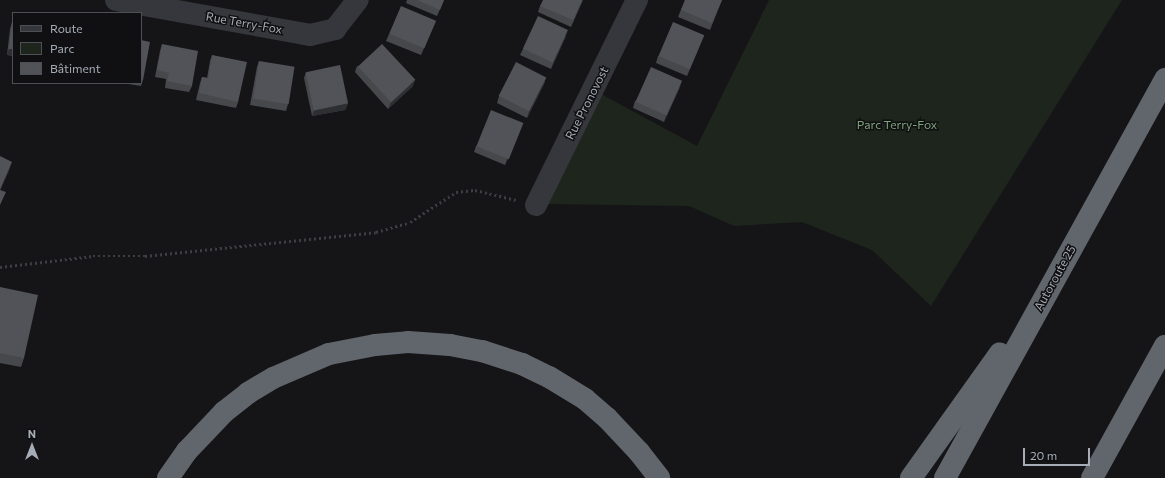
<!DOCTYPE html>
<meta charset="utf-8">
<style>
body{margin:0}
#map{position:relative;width:1165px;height:478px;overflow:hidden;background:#151517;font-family:Commissioner,sans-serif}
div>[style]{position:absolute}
.green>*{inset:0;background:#1d251d}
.path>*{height:2.5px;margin-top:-1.25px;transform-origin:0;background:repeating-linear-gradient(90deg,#3b3e43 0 2px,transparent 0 5px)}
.street>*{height:22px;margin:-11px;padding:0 11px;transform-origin:11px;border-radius:11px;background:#36373c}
.highway>*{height:22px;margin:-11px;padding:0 11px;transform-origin:11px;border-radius:11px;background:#61666d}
.wall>*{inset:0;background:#46484c}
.shaded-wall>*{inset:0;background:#2e2f32}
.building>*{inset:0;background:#515358;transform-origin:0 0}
span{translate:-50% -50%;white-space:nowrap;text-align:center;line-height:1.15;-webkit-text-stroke:3px #101012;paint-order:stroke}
.street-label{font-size:12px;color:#a6adb7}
.park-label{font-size:12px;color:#7ea37c}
.legend{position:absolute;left:12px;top:12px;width:130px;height:72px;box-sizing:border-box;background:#101012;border:1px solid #4c4f54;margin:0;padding:5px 7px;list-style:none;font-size:12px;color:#a6adb7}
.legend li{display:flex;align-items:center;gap:8px;height:20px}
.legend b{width:20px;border:1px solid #4c4f54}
.north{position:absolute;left:12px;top:426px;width:40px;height:40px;-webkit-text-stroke:3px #101012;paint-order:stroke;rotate:0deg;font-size:11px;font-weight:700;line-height:16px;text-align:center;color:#a6adb7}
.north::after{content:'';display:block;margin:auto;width:14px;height:18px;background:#a6adb7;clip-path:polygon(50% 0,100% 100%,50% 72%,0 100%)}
.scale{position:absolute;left:1023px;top:448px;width:67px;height:18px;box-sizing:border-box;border:2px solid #a6adb7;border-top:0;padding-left:5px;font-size:12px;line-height:14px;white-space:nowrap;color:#a6adb7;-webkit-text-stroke:3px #101012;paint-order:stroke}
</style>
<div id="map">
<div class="green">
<i style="clip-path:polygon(769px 0,1122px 0,931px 306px,872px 250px,802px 222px,734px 226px,689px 206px,542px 204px,590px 88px,697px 146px)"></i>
</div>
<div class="path">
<i style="left:0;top:267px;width:94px;rotate:-6.7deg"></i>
<i style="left:93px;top:256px;width:52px"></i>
<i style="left:145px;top:256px;width:232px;rotate:-5.9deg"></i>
<i style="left:376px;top:232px;width:35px;rotate:-16deg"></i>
<i style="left:410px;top:222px;width:55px;rotate:-33.1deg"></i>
<i style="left:456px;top:192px;width:19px;rotate:-6deg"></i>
<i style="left:475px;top:190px;width:42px;rotate:13.7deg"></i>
</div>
<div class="street">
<i style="left:116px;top:0;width:197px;rotate:10.2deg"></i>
<i style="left:310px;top:35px;width:26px;rotate:-13deg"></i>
<i style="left:335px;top:29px;width:37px;rotate:-52deg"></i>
<i style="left:536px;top:205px;width:229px;rotate:-63.8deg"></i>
</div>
<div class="highway">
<i style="left:168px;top:478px;width:33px;rotate:-55deg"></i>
<i style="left:187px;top:451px;width:54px;rotate:-46.5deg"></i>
<i style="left:224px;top:412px;width:31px;rotate:-38deg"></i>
<i style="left:248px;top:393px;width:29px;rotate:-31deg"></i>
<i style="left:273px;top:378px;width:61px;rotate:-23.2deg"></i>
<i style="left:329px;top:354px;width:47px;rotate:-11.1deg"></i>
<i style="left:375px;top:345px;width:33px;rotate:-5deg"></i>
<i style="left:408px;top:342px;width:42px;rotate:4.1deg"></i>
<i style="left:450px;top:345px;width:33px;rotate:11deg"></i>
<i style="left:482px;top:351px;width:42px;rotate:18deg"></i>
<i style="left:522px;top:364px;width:30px;rotate:26deg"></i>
<i style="left:549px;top:377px;width:42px;rotate:31.4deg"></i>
<i style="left:585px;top:399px;width:29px;rotate:41deg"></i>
<i style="left:607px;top:418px;width:47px;rotate:46.7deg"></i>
<i style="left:639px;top:452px;width:33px;rotate:52deg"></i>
<i style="left:911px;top:478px;width:153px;rotate:-54.5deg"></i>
<i style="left:945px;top:478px;width:456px;rotate:-61.1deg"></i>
<i style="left:1092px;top:478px;width:151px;rotate:-61.1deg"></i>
</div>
<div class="wall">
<i style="clip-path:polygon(407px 0,444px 0,437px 16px,406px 3px)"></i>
<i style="clip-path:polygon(583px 0,571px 27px,538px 12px,540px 6px)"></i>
<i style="clip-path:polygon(685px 0,722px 0,710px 30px,678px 17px)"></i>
<i style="clip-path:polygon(436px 21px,421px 55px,386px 41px,389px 34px)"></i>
<i style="clip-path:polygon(12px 22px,13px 22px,13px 56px,7px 55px,10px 29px)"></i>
<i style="clip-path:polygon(704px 35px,687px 76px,656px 63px,658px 56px)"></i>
<i style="clip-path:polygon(566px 36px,551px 69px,520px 55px,523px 49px)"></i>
<i style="clip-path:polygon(141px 40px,143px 80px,141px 86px,122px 83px,141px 83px)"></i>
<i style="clip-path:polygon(162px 44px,192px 86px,189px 92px,165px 88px,166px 79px,155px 77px,160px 51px)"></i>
<i style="clip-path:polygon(212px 55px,238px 102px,236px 108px,196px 100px,200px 83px,202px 77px,207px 78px,210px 61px)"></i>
<i style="clip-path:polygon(259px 61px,288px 104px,286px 111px,250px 105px,257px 67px)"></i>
<i style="clip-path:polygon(357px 66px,413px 86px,388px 109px,355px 72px)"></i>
<i style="clip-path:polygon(306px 72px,348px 103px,345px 110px,312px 116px,304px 78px)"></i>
<i style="clip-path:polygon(546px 77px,544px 84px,527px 118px,497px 103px,499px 96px)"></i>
<i style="clip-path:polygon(680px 87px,664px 122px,633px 108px,635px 101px)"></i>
<i style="clip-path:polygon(520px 130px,505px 165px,474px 152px,476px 146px)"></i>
<i style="clip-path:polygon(0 287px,24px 358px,21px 367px,0 363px)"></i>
</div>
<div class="shaded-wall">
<i style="clip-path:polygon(568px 30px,566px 36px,551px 69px,553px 63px)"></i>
<i style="clip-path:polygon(9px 49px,13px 49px,13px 56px,7px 55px)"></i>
<i style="clip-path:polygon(546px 77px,544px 84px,527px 118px,529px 111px)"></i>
<i style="clip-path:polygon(415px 80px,413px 86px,388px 109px,391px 102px)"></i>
<i style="clip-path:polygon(682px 81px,680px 87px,664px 122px,666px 115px)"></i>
<i style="clip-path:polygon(348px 103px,345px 110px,312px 116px,314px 110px)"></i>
<i style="clip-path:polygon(12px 162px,9px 171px,0 191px,0 190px)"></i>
</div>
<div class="building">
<i style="clip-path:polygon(417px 0,444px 0,440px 10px)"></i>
<i style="clip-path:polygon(543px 0,582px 0,573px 20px,540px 6px)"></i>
<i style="clip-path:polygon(685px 0,722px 0,712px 23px,681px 10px)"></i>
<i style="left:401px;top:6px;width:38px;height:30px;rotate:23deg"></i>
<i style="left:538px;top:16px;width:33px;height:36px;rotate:25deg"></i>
<i style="clip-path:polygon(12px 22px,13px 22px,13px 49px,9px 49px)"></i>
<i style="left:673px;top:22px;width:34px;height:37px;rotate:23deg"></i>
<i style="clip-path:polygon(141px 40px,150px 42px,143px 80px,141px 80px)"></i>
<i style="clip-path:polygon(162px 44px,198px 51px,192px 86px,167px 81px,169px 73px,157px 70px)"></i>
<i style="left:382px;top:44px;width:49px;height:33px;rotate:47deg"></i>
<i style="clip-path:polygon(212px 55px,247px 62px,238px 102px,199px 93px,202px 77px,208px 78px)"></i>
<i style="left:259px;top:61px;width:36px;height:38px;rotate:9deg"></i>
<i style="left:516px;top:62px;width:34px;height:38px;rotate:27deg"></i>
<i style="left:340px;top:65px;width:39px;height:35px;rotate:78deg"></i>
<i style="left:651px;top:67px;width:34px;height:38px;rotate:24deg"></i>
<i style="left:491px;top:110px;width:35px;height:39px;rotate:22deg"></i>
<i style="clip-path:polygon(0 156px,12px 162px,0 190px)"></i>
<i style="clip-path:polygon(0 190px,6px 192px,0 205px)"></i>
<i style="clip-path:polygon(0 287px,38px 295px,24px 358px,0 353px)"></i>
</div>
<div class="street-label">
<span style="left:244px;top:23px;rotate:10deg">Rue Terry-Fox</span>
<span style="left:587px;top:103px;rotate:-63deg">Rue Pronovost</span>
<span style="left:1055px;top:278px;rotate:-61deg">Autoroute 25</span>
</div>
<div class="park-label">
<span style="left:897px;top:125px">Parc Terry-Fox</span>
</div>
<ul class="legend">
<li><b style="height:5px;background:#36373c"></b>Route</li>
<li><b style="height:11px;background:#1d251d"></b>Parc</li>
<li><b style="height:11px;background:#515358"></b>Bâtiment</li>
</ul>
<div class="north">N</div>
<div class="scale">20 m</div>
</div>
